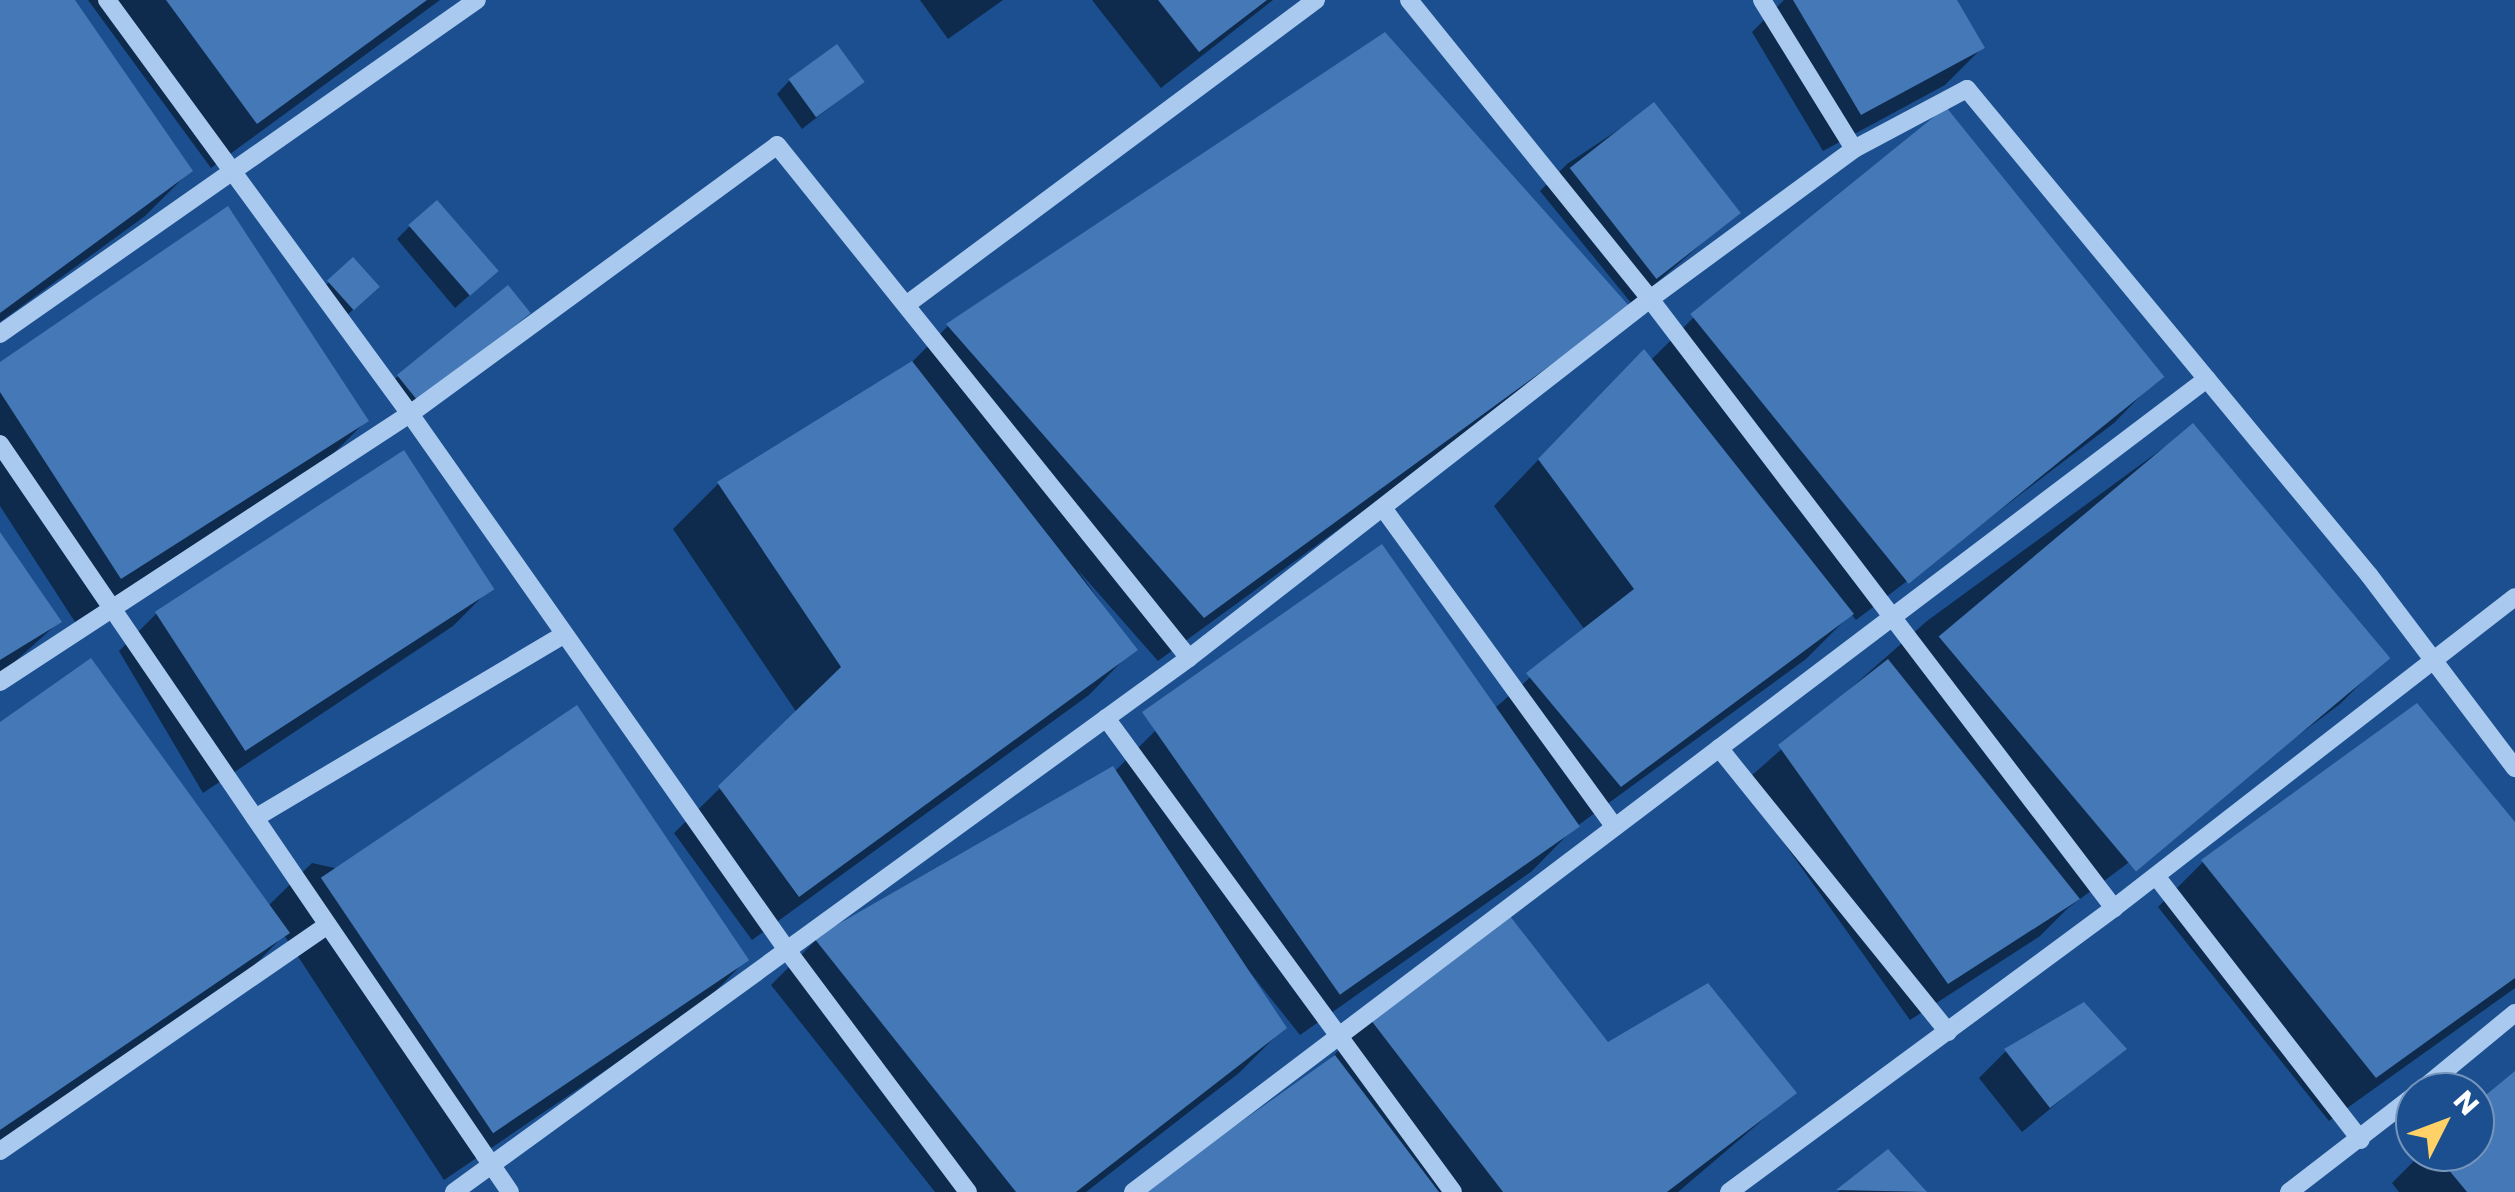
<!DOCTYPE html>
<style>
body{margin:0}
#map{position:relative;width:2515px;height:1192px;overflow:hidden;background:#1b4f8f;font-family:Poppins,sans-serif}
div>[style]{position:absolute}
.shadow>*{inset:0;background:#0007}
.building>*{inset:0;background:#4478b7;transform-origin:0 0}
.minor>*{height:18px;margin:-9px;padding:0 9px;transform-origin:9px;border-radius:9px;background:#a9c9ee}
span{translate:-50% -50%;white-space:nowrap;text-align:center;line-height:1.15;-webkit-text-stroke:8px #1b4f8f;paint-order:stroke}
.north{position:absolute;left:2395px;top:1072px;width:100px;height:100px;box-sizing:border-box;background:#1b4f8f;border:2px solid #7695bc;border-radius:50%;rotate:48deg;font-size:28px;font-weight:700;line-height:40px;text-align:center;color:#fff}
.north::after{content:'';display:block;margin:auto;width:35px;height:45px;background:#ffd166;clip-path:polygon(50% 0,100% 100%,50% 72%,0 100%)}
</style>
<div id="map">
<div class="shadow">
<i style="clip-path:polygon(0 0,72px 0,190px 171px,145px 216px,0 322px)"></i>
<i style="clip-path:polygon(88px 0,440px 0,211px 168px)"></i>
<i style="clip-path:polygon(920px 0,1003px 0,948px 39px)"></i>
<i style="clip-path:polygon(1092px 0,1273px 0,1161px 88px)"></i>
<i style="clip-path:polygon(1784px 0,1954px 0,1982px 48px,1945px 85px,1823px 151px,1752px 32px)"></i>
<i style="clip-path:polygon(790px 80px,862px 82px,802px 129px,777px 94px)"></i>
<i style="clip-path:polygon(1654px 106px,1737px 213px,1632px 304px,1540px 191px,1567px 164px)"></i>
<i style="clip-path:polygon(410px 226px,482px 284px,455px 308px,397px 239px)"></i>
<i style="clip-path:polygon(353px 260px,364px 300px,338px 323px,315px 295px)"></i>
<i style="clip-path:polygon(527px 313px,403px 414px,384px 389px,398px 376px)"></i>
<i style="clip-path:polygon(1694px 317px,2159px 377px,2114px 423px,1856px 620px,1851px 614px,1806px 659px,1573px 829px,1532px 871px,1300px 1035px,1237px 956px,1284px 1028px,1239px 1073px,1086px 1192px,935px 1192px,771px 985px,816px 940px,1114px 772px,1156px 730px,1495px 708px,1585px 630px,1494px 506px,1598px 398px,1650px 361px)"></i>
<i style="clip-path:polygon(948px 326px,1581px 352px,1158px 661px,1077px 569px,1134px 649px,1089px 695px,752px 940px,674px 833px,797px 713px,673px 529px,718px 484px,906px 368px)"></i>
<i style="clip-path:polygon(0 365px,366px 421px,321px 466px,75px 622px,0 506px)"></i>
<i style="clip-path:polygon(2192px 427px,2385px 659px,2340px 704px,2068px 908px,2040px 936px,1910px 1020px,1742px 784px,1927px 621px)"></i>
<i style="clip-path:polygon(0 536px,59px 622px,0 675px)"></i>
<i style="clip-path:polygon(491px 588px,453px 626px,203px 793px,119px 651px,157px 613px)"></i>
<i style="clip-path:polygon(0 725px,268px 906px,312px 863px,747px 959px,702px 1005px,444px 1180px,284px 935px,242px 978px,0 1142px)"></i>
<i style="clip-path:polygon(2515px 826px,2515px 988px,2329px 1121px,2158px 907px,2203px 862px)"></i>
<i style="clip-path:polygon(2083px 1005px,2123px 1049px,2022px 1132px,1979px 1078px,2006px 1051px)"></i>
<i style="clip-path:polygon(1369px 1017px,1608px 1045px,1794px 1093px,1678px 1192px,1147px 1192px,1325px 1065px)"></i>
<i style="clip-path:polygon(2515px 1074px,2515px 1192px,2399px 1192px,2392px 1183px,2423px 1152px,2475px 1152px,2475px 1108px)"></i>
<i style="clip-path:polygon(1888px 1153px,1924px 1192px,1838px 1192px)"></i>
</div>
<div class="building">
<i style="clip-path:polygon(0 0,75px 0,193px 171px,0 313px)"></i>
<i style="clip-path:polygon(166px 0,427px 0,257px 124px)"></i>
<i style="clip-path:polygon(1158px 0,1267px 0,1199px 52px)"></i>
<i style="clip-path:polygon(1793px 0,1957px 0,1985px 48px,1861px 115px)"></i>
<i style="clip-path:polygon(1385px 32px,1630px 307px,1204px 618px,946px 324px)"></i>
<i style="left:837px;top:44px;width:47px;height:60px;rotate:54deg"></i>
<i style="left:1654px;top:102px;width:141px;height:107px;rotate:52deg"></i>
<i style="left:1946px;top:107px;width:347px;height:329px;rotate:51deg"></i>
<i style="left:437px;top:200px;width:94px;height:38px;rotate:49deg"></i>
<i style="clip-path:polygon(228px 206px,369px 421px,121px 579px,0 392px,0 362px)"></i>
<i style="left:353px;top:257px;width:40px;height:35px;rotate:48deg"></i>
<i style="left:508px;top:285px;width:36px;height:143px;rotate:51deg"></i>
<i style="clip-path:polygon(1644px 349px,1854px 614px,1621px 787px,1526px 673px,1634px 589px,1538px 459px)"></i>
<i style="clip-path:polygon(912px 361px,1138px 650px,799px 897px,718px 786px,841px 667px,717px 482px)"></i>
<i style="left:2193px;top:423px;width:307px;height:332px;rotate:50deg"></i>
<i style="left:404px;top:450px;width:166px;height:297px;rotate:57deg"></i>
<i style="clip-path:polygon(0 532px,62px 622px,0 660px)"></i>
<i style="left:1382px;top:544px;width:345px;height:293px;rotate:55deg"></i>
<i style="clip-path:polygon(91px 658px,290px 933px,0 1130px,0 722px)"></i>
<i style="clip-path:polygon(1888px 659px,2080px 899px,1948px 984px,1778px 745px)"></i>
<i style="clip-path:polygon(2417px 703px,2515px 822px,2515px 978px,2376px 1078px,2201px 860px)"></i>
<i style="left:577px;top:705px;width:308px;height:309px;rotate:56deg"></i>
<i style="clip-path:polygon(1113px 766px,1287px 1028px,1076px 1192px,1016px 1192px,814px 938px)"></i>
<i style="clip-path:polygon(1506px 911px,1608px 1042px,1708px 983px,1797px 1093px,1667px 1192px,1503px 1192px,1367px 1015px)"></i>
<i style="clip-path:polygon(2084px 1002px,2127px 1049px,2050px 1108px,2004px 1049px)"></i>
<i style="clip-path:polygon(1335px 1055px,1439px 1192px,1142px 1192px)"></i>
<i style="clip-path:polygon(2515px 1071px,2515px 1192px,2467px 1192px,2434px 1152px,2475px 1152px,2475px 1104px)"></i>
<i style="clip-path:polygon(1888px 1149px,1927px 1192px,1836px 1190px)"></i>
</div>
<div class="minor">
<i style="left:107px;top:0;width:513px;rotate:53.8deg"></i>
<i style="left:410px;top:414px;width:655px;rotate:54.88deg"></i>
<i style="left:787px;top:950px;width:302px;rotate:53.2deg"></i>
<i style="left:1409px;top:0;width:384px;rotate:51.1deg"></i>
<i style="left:1650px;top:299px;width:766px;rotate:52.7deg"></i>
<i style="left:2114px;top:908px;width:507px;rotate:-37.8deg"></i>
<i style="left:1762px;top:0;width:175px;rotate:58.3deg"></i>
<i style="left:906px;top:305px;width:511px;rotate:-36.65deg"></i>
<i style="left:0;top:334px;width:582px;rotate:-35deg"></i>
<i style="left:0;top:444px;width:905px;rotate:55.71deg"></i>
<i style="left:1383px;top:508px;width:393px;rotate:54deg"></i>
<i style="left:0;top:682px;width:490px;rotate:-33.2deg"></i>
<i style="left:410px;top:414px;width:455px;rotate:-36.2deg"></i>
<i style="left:777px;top:145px;width:658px;rotate:51.23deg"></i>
<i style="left:1106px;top:718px;width:587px;rotate:53.79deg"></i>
<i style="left:1719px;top:748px;width:365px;rotate:51.1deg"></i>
<i style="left:255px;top:818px;width:356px;rotate:-30.7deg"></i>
<i style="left:2156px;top:876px;width:334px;rotate:52.2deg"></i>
<i style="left:2419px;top:1092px;width:124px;rotate:-39.5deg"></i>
<i style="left:0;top:1151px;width:398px;rotate:-34.6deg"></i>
<i style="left:454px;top:1192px;width:909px;rotate:-36deg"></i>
<i style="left:1189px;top:658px;width:584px;rotate:-37.91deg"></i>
<i style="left:1650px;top:299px;width:253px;rotate:-36.3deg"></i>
<i style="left:1854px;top:149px;width:128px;rotate:-28deg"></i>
<i style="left:1967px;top:89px;width:631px;rotate:50.4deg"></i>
<i style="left:2369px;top:575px;width:242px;rotate:52.9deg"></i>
<i style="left:1133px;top:1192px;width:1347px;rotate:-37.13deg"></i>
<i style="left:1729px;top:1192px;width:478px;rotate:-36.4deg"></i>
<i style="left:2289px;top:1192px;width:159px;rotate:-37.6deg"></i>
</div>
<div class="north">N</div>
</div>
